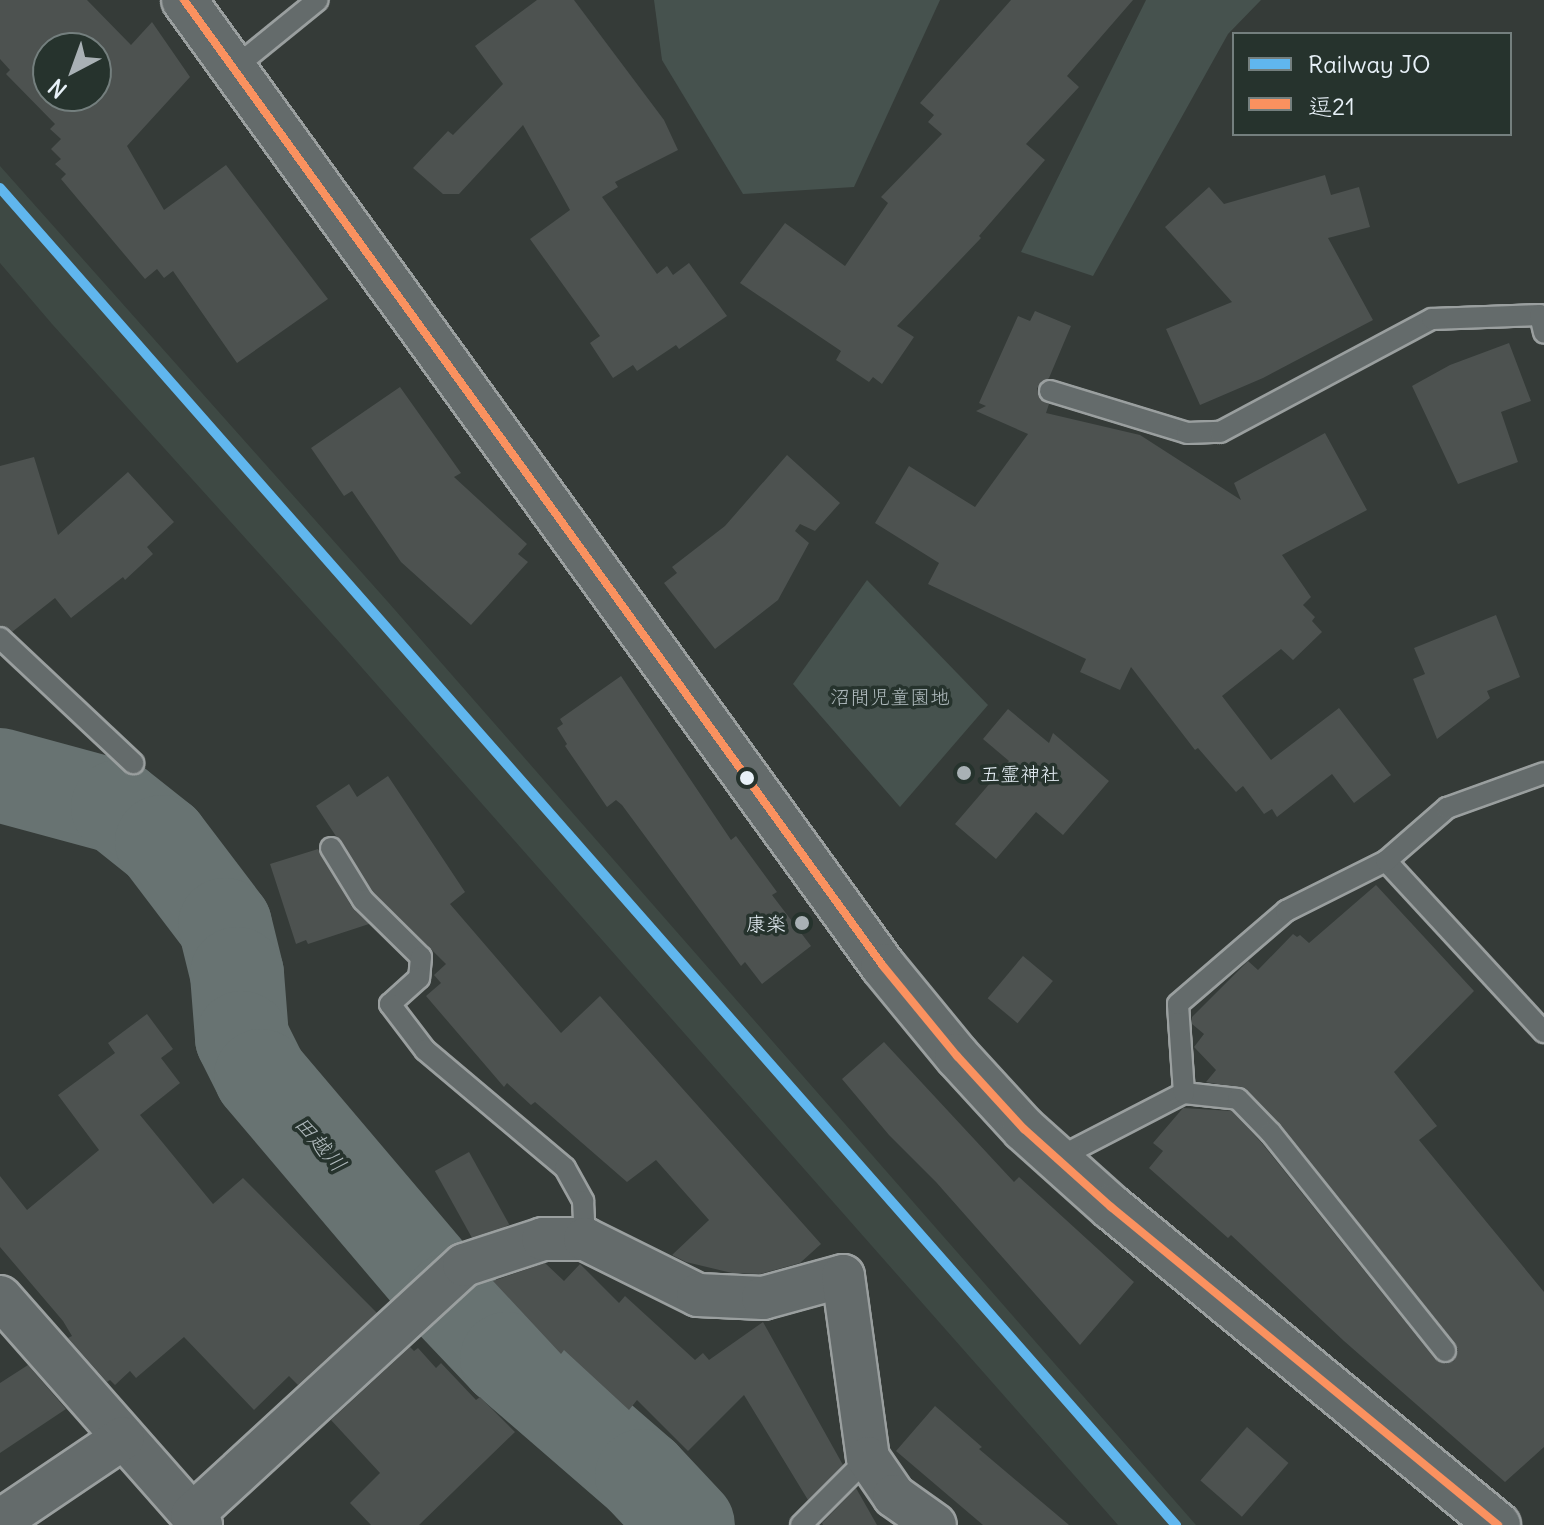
<!DOCTYPE html>
<meta charset="utf-8">
<style>
body{margin:0}
#map{position:relative;width:1544px;height:1525px;overflow:hidden;background:#353b38;font-family:Delius,"Klee One",sans-serif}
div>[style]{position:absolute}
.built>*{inset:0;background:#3e4944}
.green>*{inset:0;background:#46524e}
.river>*{height:94px;margin:-47px;padding:0 47px;transform-origin:47px;border-radius:47px;background:#687372}
.building>*{inset:0;background:#4d5250;transform-origin:0 0}
.roads{filter:drop-shadow(2px 0 #9a9f9f) drop-shadow(-2px 0 #9a9f9f) drop-shadow(0 2px #9a9f9f) drop-shadow(0 -2px #9a9f9f)}
.service>*{height:20px;margin:-10px;padding:0 10px;transform-origin:10px;border-radius:10px;background:#646b6b}
.minor>*{height:42px;margin:-21px;padding:0 21px;transform-origin:21px;border-radius:21px;background:#646b6b}
.primary>*{height:44px;margin:-22px;padding:0 22px;transform-origin:22px;border-radius:22px;background:#646b6b}
.bus-1>*{height:8px;margin:-4px;padding:0 4px;transform-origin:4px;border-radius:4px;background:#fa915f}
.rail-1>*{height:10px;margin:-5px;padding:0 5px;transform-origin:5px;border-radius:5px;background:#60b6ee}
.dots>*{width:22px;height:22px;translate:-50% -50%;box-sizing:border-box;border:4px solid #26332d;border-radius:50%}
span{translate:-50% -50%;white-space:nowrap;text-align:center;line-height:1.15;-webkit-text-stroke:7px #26332d;paint-order:stroke}
.park-label{font-size:20px;color:#b0bbbe}
.poi-label{font-size:20px;color:#e8f1f8}
.left{translate:0 -50%;text-align:left}
.right{translate:-100% -50%;text-align:right}
.water-label{font-size:22px;color:#b1bbbe;font-style:italic}
.legend{position:absolute;left:1232px;top:32px;width:280px;height:104px;box-sizing:border-box;background:#26332d;border:2px solid #747f7e;margin:0;padding:10px 14px;list-style:none;font-size:24px;color:#e8f1f8}
.legend li{display:flex;align-items:center;gap:16px;height:40px}
.legend b{width:40px;border:2px solid #747f7e}
.north{position:absolute;left:32px;top:32px;width:80px;height:80px;box-sizing:border-box;background:#26332d;border:2px solid #747f7e;border-radius:50%;rotate:221deg;font-size:22px;font-weight:700;line-height:32px;text-align:center;color:#e8f1f8}
.north::after{content:'';display:block;margin:auto;width:28px;height:36px;background:#a9b1b5;clip-path:polygon(50% 0,100% 100%,50% 72%,0 100%)}
</style>
<div id="map">
<div class="built">
<i style="clip-path:polygon(0 166px,388px 602px,1196px 1525px,1118px 1525px,341px 644px,52px 324px,0 263px)"></i>
</div>
<div class="green">
<i style="clip-path:polygon(654px 0,940px 0,854px 187px,743px 194px,662px 60px)"></i>
<i style="clip-path:polygon(1146px 0,1261px 0,1228px 34px,1093px 276px,1021px 252px)"></i>
<i style="clip-path:polygon(867px 580px,988px 705px,900px 807px,793px 684px)"></i>
</div>
<div class="river">
<i style="left:0;top:775px;width:122px;rotate:15.2deg"></i>
<i style="left:118px;top:807px;width:56px;rotate:38.5deg"></i>
<i style="left:162px;top:842px;width:104px;rotate:52.8deg"></i>
<i style="left:225px;top:925px;width:50px;rotate:76.2deg"></i>
<i style="left:237px;top:974px;width:64px;rotate:85.5deg"></i>
<i style="left:242px;top:1038px;width:42px;rotate:63.4deg"></i>
<i style="left:261px;top:1076px;width:294px;rotate:49.7deg"></i>
<i style="left:451px;top:1300px;width:81px;rotate:46.5deg"></i>
<i style="left:507px;top:1359px;width:179px;rotate:40.9deg"></i>
<i style="left:642px;top:1476px;width:67px;rotate:46.8deg"></i>
</div>
<div class="building">
<i style="clip-path:polygon(evenodd,0 0,87px 0,131px 45px,152px 22px,190px 77px,127px 146px,164px 210px,226px 165px,328px 299px,237px 363px,173px 271px,164px 278px,157px 269px,145px 279px,61px 179px,66px 174px,55px 164px,61px 159px,51px 149px,61px 139px,50px 129px,55px 124px,6px 74px,10px 70px,0 59px,0 0,48px 48px,96px 48px,96px 96px,48px 96px,48px 48px)"></i>
<i style="clip-path:polygon(537px 0,574px 0,664px 120px,678px 150px,615px 182px,618px 187px,602px 197px,657px 274px,667px 266px,673px 275px,689px 263px,727px 316px,679px 349px,676px 345px,637px 371px,633px 365px,613px 378px,590px 343px,600px 336px,530px 239px,570px 210px,523px 125px,459px 194px,443px 194px,413px 168px,448px 131px,453px 135px,503px 84px,475px 46px)"></i>
<i style="clip-path:polygon(1011px 0,1133px 0,1067px 76px,1079px 87px,1026px 144px,1045px 160px,979px 236px,981px 238px,897px 326px,914px 337px,882px 384px,873px 377px,869px 382px,836px 360px,841px 351px,740px 283px,785px 223px,845px 266px,888px 203px,881px 197px,942px 134px,928px 122px,934px 115px,920px 103px)"></i>
<i style="clip-path:polygon(1325px 175px,1331px 195px,1359px 187px,1370px 227px,1328px 238px,1373px 320px,1263px 378px,1200px 405px,1166px 329px,1232px 302px,1165px 227px,1209px 187px,1224px 204px)"></i>
<i style="clip-path:polygon(1035px 311px,1071px 326px,1049px 378px,1037px 388px,1040px 399px,1049px 404px,1046px 413px,1140px 435px,1241px 500px,1234px 483px,1325px 433px,1367px 510px,1282px 555px,1311px 597px,1303px 605px,1315px 617px,1312px 621px,1322px 632px,1293px 660px,1281px 649px,1222px 696px,1271px 760px,1339px 708px,1391px 775px,1354px 803px,1332px 774px,1277px 817px,1272px 809px,1264px 814px,1243px 786px,1236px 792px,1198px 748px,1195px 750px,1131px 667px,1120px 690px,1080px 672px,1086px 659px,928px 584px,939px 563px,875px 523px,909px 466px,975px 507px,1028px 434px,976px 411px,986px 406px,979px 403px,1018px 316px,1030px 321px)"></i>
<i style="clip-path:polygon(1509px 343px,1531px 401px,1501px 412px,1518px 462px,1458px 484px,1412px 386px,1450px 365px)"></i>
<i style="clip-path:polygon(400px 387px,461px 473px,454px 477px,527px 544px,518px 554px,528px 562px,471px 625px,401px 562px,352px 491px,344px 496px,311px 448px)"></i>
<i style="clip-path:polygon(787px 455px,840px 503px,815px 531px,800px 524px,795px 531px,809px 543px,778px 600px,715px 649px,664px 583px,677px 573px,672px 567px,725px 526px)"></i>
<i style="clip-path:polygon(34px 457px,58px 535px,128px 472px,174px 522px,147px 547px,153px 554px,125px 580px,123px 577px,71px 618px,55px 598px,12px 632px,0 625px,0 466px)"></i>
<i style="clip-path:polygon(1496px 615px,1520px 677px,1487px 691px,1490px 698px,1437px 739px,1413px 679px,1425px 674px,1414px 648px)"></i>
<i style="clip-path:polygon(621px 676px,731px 840px,736px 836px,777px 892px,772px 895px,811px 946px,762px 984px,745px 962px,741px 966px,622px 805px,616px 800px,607px 807px,565px 746px,567px 744px,557px 728px,563px 724px,560px 719px)"></i>
<i style="clip-path:polygon(1008px 709px,1049px 743px,1053px 733px,1109px 781px,1063px 835px,1036px 812px,996px 859px,955px 824px,1009px 761px,983px 739px)"></i>
<i style="clip-path:polygon(388px 776px,465px 892px,450px 904px,561px 1033px,600px 996px,821px 1244px,800px 1263px,760px 1274px,732px 1273px,686px 1262px,672px 1255px,709px 1220px,656px 1160px,627px 1182px,535px 1102px,531px 1105px,507px 1083px,504px 1087px,426px 996px,441px 983px,434px 975px,446px 964px,373px 892px,316px 806px,349px 784px,357px 797px)"></i>
<i style="clip-path:polygon(318px 849px,352px 907px,369px 924px,308px 944px,306px 940px,296px 944px,270px 864px)"></i>
<i style="clip-path:polygon(1376px 885px,1474px 991px,1394px 1072px,1437px 1126px,1419px 1140px,1544px 1292px,1544px 1447px,1505px 1482px,1344px 1341px,1231px 1235px,1228px 1238px,1149px 1168px,1163px 1151px,1153px 1143px,1183px 1108px,1232px 1111px,1261px 1142px,1435px 1359px,1446px 1364px,1454px 1361px,1458px 1350px,1455px 1343px,1281px 1125px,1246px 1089px,1206px 1082px,1216px 1070px,1194px 1047px,1204px 1034px,1192px 1024px,1192px 1017px,1248px 961px,1258px 970px,1293px 934px,1297px 937px,1300px 935px,1309px 943px)"></i>
<i style="left:1023px;top:956px;width:39px;height:55px;rotate:40deg"></i>
<i style="clip-path:polygon(147px 1014px,173px 1049px,161px 1058px,180px 1083px,140px 1115px,213px 1204px,243px 1178px,377px 1313px,298px 1385px,289px 1376px,254px 1410px,184px 1337px,136px 1378px,130px 1371px,115px 1385px,110px 1380px,107px 1382px,68px 1338px,72px 1336px,63px 1321px,0 1247px,0 1176px,27px 1210px,99px 1150px,58px 1095px,115px 1053px,108px 1043px)"></i>
<i style="clip-path:polygon(884px 1042px,1014px 1182px,1019px 1177px,1134px 1282px,1080px 1345px,936px 1182px,889px 1135px,842px 1079px)"></i>
<i style="left:469px;top:1152px;width:83px;height:39px;rotate:61deg"></i>
<i style="clip-path:polygon(545px 1263px,564px 1281px,580px 1264px,619px 1303px,625px 1296px,695px 1360px,703px 1353px,709px 1360px,763px 1322px,843px 1465px,808px 1500px,744px 1395px,688px 1451px,637px 1400px,629px 1410px,564px 1350px,561px 1354px,493px 1281px)"></i>
<i style="clip-path:polygon(410px 1347px,414px 1351px,418px 1348px,436px 1368px,441px 1363px,476px 1400px,480px 1397px,515px 1432px,419px 1525px,371px 1525px,350px 1503px,380px 1473px,331px 1420px)"></i>
<i style="clip-path:polygon(28px 1365px,66px 1409px,0 1453px,0 1383px)"></i>
<i style="clip-path:polygon(935px 1406px,982px 1447px,979px 1449px,1069px 1525px,983px 1525px,896px 1451px)"></i>
<i style="left:1247px;top:1427px;width:55px;height:71px;rotate:41deg"></i>
<i style="clip-path:polygon(856px 1488px,877px 1525px,823px 1525px,822px 1523px)"></i>
</div>
<div class="roads">
<div class="service">
<i style="left:233px;top:69px;width:109px;rotate:-39.1deg"></i>
<i style="left:1050px;top:391px;width:143px;rotate:17deg"></i>
<i style="left:1187px;top:433px;width:33px;rotate:-2deg"></i>
<i style="left:1220px;top:432px;width:240px;rotate:-28.1deg"></i>
<i style="left:1432px;top:319px;width:108px;rotate:-2.1deg"></i>
<i style="left:1540px;top:315px;width:18px;rotate:77deg"></i>
<i style="left:0;top:638px;width:183px;rotate:43.2deg"></i>
<i style="left:331px;top:848px;width:61px;rotate:58.4deg"></i>
<i style="left:363px;top:900px;width:81px;rotate:44.5deg"></i>
<i style="left:421px;top:957px;width:21px;rotate:95deg"></i>
<i style="left:419px;top:978px;width:39px;rotate:138deg"></i>
<i style="left:390px;top:1004px;width:58px;rotate:52.7deg"></i>
<i style="left:425px;top:1050px;width:183px;rotate:40.1deg"></i>
<i style="left:565px;top:1168px;width:38px;rotate:61deg"></i>
<i style="left:583px;top:1201px;width:38px;rotate:87deg"></i>
<i style="left:1386px;top:861px;width:233px;rotate:47.3deg"></i>
<i style="left:1184px;top:1093px;width:54px;rotate:6.3deg"></i>
<i style="left:1238px;top:1099px;width:47px;rotate:45.9deg"></i>
<i style="left:1271px;top:1133px;width:279px;rotate:51.4deg"></i>
<i style="left:1056px;top:1159px;width:144px;rotate:-27.3deg"></i>
<i style="left:1184px;top:1093px;width:89px;rotate:-93.9deg"></i>
<i style="left:1178px;top:1004px;width:143px;rotate:-40.7deg"></i>
<i style="left:1286px;top:911px;width:112px;rotate:-26.6deg"></i>
<i style="left:1386px;top:861px;width:81px;rotate:-41deg"></i>
<i style="left:1447px;top:808px;width:103px;rotate:-19.8deg"></i>
<i style="left:801px;top:1525px;width:95px;rotate:-45deg"></i>
</div>
<div class="minor">
<i style="left:0;top:1297px;width:304px;rotate:48.6deg"></i>
<i style="left:192px;top:1515px;width:369px;rotate:-42.6deg"></i>
<i style="left:464px;top:1265px;width:83px;rotate:-18.2deg"></i>
<i style="left:543px;top:1239px;width:42px"></i>
<i style="left:585px;top:1239px;width:126px;rotate:26.4deg"></i>
<i style="left:698px;top:1295px;width:65px;rotate:2.6deg"></i>
<i style="left:763px;top:1298px;width:83px;rotate:-15.4deg"></i>
<i style="left:843px;top:1276px;width:184px;rotate:82.2deg"></i>
<i style="left:868px;top:1458px;width:46px;rotate:55.6deg"></i>
<i style="left:894px;top:1496px;width:50px;rotate:35.3deg"></i>
<i style="left:0;top:1521px;width:148px;rotate:-34deg"></i>
</div>
<div class="primary">
<i style="left:184px;top:0;width:1192px;rotate:54.11deg"></i>
<i style="left:883px;top:966px;width:117px;rotate:50.6deg"></i>
<i style="left:957px;top:1056px;width:99px;rotate:47.5deg"></i>
<i style="left:1024px;top:1129px;width:117px;rotate:41.9deg"></i>
<i style="left:1111px;top:1207px;width:501px;rotate:39.41deg"></i>
</div>
</div>
<div class="bus-1">
<i style="left:184px;top:0;width:1192px;rotate:54.11deg"></i>
<i style="left:883px;top:966px;width:117px;rotate:50.6deg"></i>
<i style="left:957px;top:1056px;width:99px;rotate:47.5deg"></i>
<i style="left:1024px;top:1129px;width:117px;rotate:41.9deg"></i>
<i style="left:1111px;top:1207px;width:501px;rotate:39.41deg"></i>
</div>
<div class="rail-1">
<i style="left:0;top:188px;width:1781px;rotate:48.67deg"></i>
</div>
<div class="dots">
<i style="left:964px;top:773px;background:#a9b1b5"></i>
<i style="left:747px;top:778px;background:#e8f1f8"></i>
<i style="left:802px;top:923px;background:#a9b1b5"></i>
</div>
<div class="park-label">
<span style="left:890px;top:696px">沼間児童園地</span>
</div>
<div class="poi-label">
<span class="left" style="left:980px;top:773px">五霊神社</span>
<span class="right" style="left:786px;top:923px">康楽</span>
</div>
<div class="water-label">
<span style="left:320px;top:1144px;rotate:49deg">田越川</span>
</div>
<ul class="legend">
<li><b style="height:10px;background:#60b6ee"></b>Railway JO</li>
<li><b style="height:10px;background:#fa915f"></b>逗21</li>
</ul>
<div class="north">N</div>
</div>
